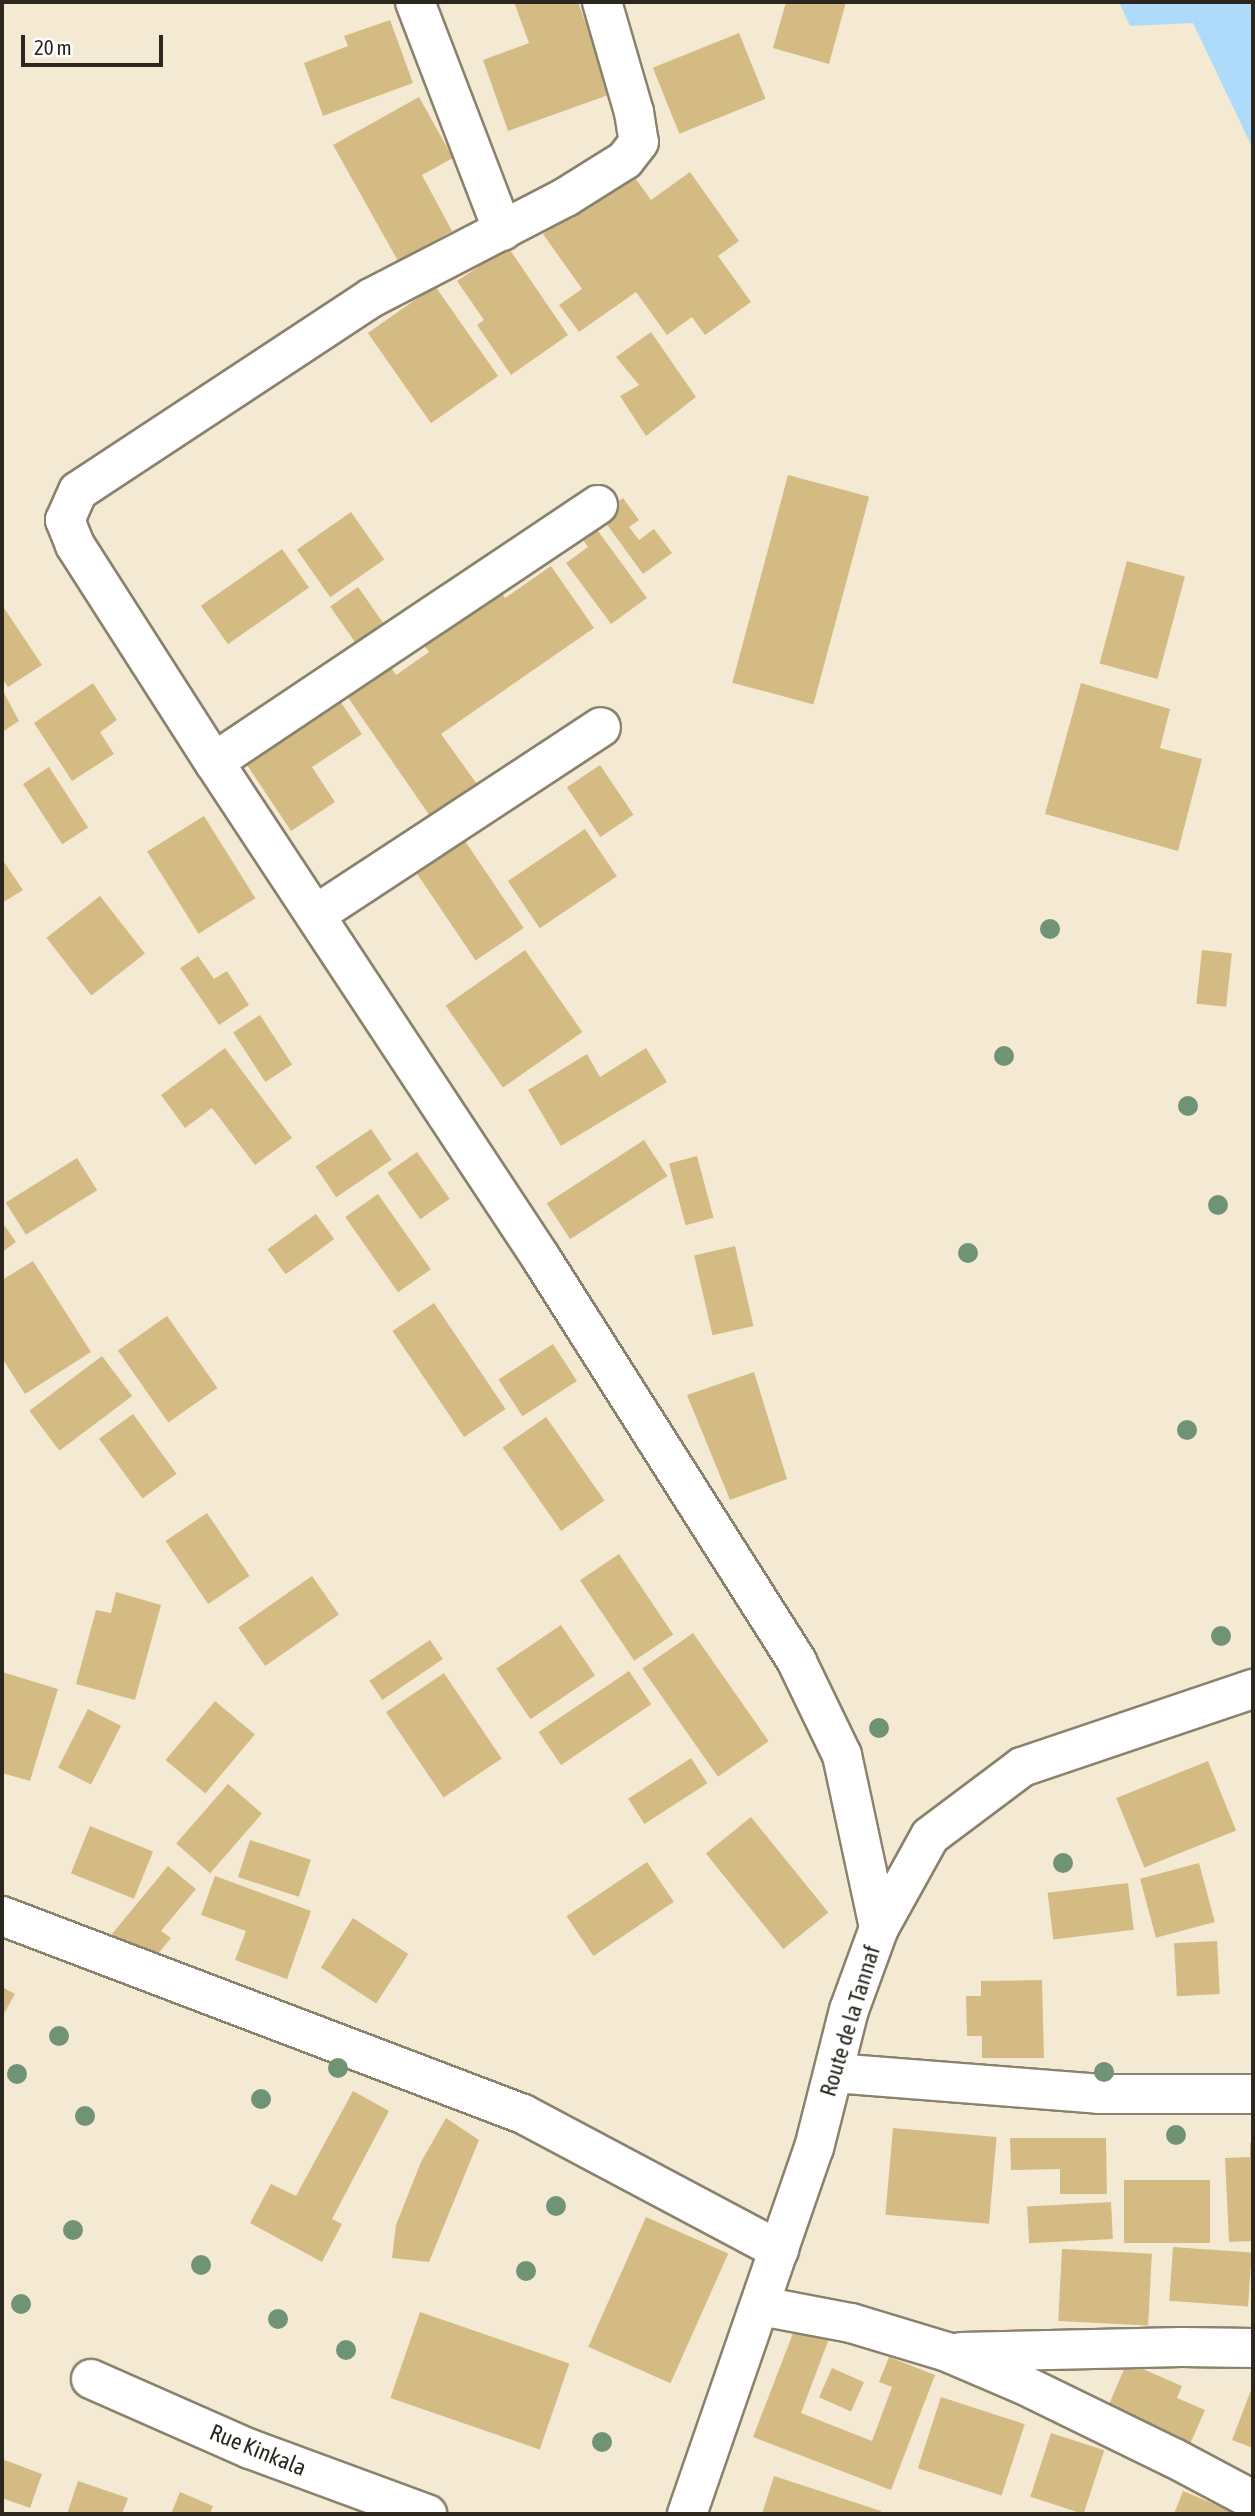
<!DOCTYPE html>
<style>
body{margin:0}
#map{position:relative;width:1255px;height:2516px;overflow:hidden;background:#f4ead4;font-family:"Asap Condensed",sans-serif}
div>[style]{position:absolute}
.water>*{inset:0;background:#aedbf9}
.building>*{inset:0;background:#d4bb83;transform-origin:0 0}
.roads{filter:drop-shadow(2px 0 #8b826d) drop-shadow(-2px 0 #8b826d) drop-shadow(0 2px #8b826d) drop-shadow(0 -2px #8b826d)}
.street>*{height:38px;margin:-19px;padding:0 19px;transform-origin:19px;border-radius:19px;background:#fff}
.trees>*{width:20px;height:20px;margin:-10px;border-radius:50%;background:#719375}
span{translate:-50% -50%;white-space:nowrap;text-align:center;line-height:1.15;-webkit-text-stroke:5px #fff;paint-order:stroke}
.street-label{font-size:23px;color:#2b271f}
.frame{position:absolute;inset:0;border:4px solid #2b271f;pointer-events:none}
.scale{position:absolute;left:21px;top:35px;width:142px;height:32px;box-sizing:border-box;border:4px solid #2b271f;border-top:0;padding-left:9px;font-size:21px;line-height:24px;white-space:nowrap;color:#2b271f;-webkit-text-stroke:5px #fff;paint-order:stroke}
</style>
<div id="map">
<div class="water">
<i style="clip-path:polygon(1119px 2px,1253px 2px,1253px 149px,1193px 23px,1130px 26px)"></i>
</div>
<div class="building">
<i style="clip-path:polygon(514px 2px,578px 2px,611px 94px,508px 131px,483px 60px,529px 43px)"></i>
<i style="clip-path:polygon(786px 2px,846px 2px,829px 64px,773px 48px)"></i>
<i style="clip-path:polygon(390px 20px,413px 83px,323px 116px,304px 63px,348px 46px,344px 36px)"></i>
<i style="left:739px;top:33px;width:71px;height:93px;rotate:68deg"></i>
<i style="clip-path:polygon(419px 97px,453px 158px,422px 175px,452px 231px,398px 261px,333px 145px)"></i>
<i style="clip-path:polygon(630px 171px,651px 200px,690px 172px,739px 241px,718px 256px,751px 302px,705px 335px,692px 317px,667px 335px,636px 292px,579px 332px,559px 305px,582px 289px,543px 234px)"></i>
<i style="clip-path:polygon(508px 247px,568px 335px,511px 375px,477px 325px,484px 320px,457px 281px)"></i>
<i style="left:435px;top:286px;width:110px;height:82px;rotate:55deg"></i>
<i style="clip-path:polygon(651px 332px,696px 397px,646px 436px,620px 396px,639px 385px,616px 357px)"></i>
<i style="left:788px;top:475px;width:84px;height:215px;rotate:15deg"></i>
<i style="clip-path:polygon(623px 498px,639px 520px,629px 527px,639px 540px,654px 529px,672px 553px,643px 574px,600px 515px)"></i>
<i style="left:351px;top:512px;width:58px;height:66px;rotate:55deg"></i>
<i style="clip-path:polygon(595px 527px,647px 598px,611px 624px,566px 563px,588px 547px,581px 537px)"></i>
<i style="left:282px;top:549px;width:47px;height:99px;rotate:55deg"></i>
<i style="left:1127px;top:561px;width:60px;height:106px;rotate:15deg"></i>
<i style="clip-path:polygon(551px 566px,594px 628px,441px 734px,479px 787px,432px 819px,347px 696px,390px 666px,396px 675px,429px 652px,422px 643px,500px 590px,505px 598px)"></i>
<i style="left:358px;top:587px;width:58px;height:34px;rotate:55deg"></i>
<i style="clip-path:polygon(2px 605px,42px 665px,8px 687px,2px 678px)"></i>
<i style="clip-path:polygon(93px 683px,117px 720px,100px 732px,114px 754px,72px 781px,34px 723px)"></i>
<i style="clip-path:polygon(1081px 683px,1170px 709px,1160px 748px,1202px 759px,1178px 851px,1045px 814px)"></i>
<i style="clip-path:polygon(4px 693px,19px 721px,2px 732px,2px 694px)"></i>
<i style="clip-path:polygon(340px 701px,362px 734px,312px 767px,335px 802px,291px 831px,247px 765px)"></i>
<i style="left:600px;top:765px;width:60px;height:40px;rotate:56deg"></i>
<i style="left:49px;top:767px;width:72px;height:31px;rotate:57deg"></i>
<i style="left:204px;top:816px;width:97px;height:67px;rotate:58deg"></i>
<i style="left:585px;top:829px;width:57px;height:93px;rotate:56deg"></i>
<i style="left:465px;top:841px;width:105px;height:58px;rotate:56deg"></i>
<i style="clip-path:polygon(2px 859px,23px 890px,2px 903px)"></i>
<i style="left:100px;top:896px;width:73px;height:68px;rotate:52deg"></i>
<i style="left:525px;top:950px;width:100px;height:97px;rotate:55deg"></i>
<i style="left:1202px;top:950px;width:30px;height:54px;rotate:6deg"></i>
<i style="clip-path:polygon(198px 956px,214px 979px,227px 971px,249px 1005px,219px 1025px,180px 968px)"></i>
<i style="left:260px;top:1015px;width:59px;height:32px;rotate:57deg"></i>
<i style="clip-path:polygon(225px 1048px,292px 1138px,255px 1165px,212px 1108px,185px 1128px,161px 1095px)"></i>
<i style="clip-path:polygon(646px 1048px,667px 1082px,561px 1146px,528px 1090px,587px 1054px,600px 1077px)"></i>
<i style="left:371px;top:1129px;width:37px;height:67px;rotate:56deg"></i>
<i style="left:644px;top:1140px;width:43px;height:116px;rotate:57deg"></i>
<i style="left:417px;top:1152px;width:57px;height:36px;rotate:55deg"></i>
<i style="left:697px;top:1156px;width:64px;height:29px;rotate:75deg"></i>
<i style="left:77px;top:1158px;width:38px;height:84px;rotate:58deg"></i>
<i style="left:378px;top:1194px;width:92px;height:40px;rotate:55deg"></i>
<i style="left:316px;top:1214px;width:31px;height:60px;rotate:54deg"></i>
<i style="clip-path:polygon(2px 1222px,16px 1242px,2px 1252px)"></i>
<i style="left:735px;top:1246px;width:82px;height:42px;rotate:77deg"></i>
<i style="clip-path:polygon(33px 1261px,91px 1352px,25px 1394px,2px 1358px,2px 1280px)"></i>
<i style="left:434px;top:1303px;width:128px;height:50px;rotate:56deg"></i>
<i style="left:167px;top:1316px;width:88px;height:60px;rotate:55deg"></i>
<i style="left:553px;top:1344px;width:44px;height:65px;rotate:57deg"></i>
<i style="left:102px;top:1356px;width:50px;height:91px;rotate:53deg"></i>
<i style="clip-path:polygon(754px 1372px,787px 1479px,730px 1500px,687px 1395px)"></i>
<i style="left:133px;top:1414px;width:74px;height:42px;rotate:54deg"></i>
<i style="left:546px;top:1417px;width:102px;height:53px;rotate:55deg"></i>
<i style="left:207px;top:1513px;width:76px;height:50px;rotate:56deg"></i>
<i style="left:619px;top:1554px;width:97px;height:47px;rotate:56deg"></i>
<i style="left:312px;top:1576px;width:47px;height:90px;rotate:55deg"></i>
<i style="clip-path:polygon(116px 1592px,161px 1605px,135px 1700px,76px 1684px,96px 1610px,111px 1613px)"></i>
<i style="left:561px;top:1625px;width:61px;height:78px;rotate:56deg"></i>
<i style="left:693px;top:1633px;width:132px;height:62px;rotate:55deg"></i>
<i style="left:430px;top:1640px;width:23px;height:73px;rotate:56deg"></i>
<i style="left:629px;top:1671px;width:40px;height:109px;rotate:56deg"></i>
<i style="clip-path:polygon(2px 1672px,58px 1689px,30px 1781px,2px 1773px)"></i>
<i style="left:444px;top:1673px;width:103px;height:70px;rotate:56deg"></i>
<i style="left:215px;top:1701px;width:52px;height:77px;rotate:40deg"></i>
<i style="left:88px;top:1709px;width:37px;height:66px;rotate:27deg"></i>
<i style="left:691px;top:1758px;width:30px;height:75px;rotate:57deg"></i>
<i style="left:1208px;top:1761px;width:75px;height:99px;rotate:68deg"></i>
<i style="left:228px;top:1784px;width:45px;height:79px;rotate:41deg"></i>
<i style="left:751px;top:1817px;width:123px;height:58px;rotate:51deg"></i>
<i style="left:90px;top:1826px;width:68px;height:51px;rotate:22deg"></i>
<i style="left:250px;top:1840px;width:64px;height:39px;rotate:18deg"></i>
<i style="left:647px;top:1862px;width:48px;height:97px;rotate:56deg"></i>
<i style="left:1199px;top:1863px;width:61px;height:61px;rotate:75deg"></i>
<i style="clip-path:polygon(168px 1866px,196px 1889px,161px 1931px,171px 1938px,149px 1965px,112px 1934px)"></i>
<i style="clip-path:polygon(215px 1876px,311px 1911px,287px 1979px,235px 1960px,246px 1931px,201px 1915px)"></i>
<i style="left:1128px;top:1883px;width:47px;height:81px;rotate:83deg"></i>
<i style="left:353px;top:1918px;width:66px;height:59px;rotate:33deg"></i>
<i style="left:1217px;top:1941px;width:53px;height:43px;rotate:87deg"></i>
<i style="clip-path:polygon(1042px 1980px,1044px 2058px,982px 2058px,982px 2036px,967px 2036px,966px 1996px,981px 1996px,981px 1981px)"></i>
<i style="clip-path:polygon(2px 1987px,15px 1994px,2px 2017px)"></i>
<i style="clip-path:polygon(353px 2091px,389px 2111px,332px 2219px,342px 2224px,322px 2262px,250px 2223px,271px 2184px,296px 2196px)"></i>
<i style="clip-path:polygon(446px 2118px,479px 2140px,429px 2262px,392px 2258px,396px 2225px,421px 2162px)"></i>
<i style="left:893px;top:2128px;width:104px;height:87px;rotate:5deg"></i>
<i style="clip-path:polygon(1010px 2138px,1106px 2138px,1107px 2194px,1060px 2194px,1060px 2169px,1011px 2170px)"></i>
<i style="clip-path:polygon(1253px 2142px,1253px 2241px,1229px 2242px,1225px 2158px,1250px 2157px,1250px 2143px)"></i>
<i style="left:1124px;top:2180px;width:86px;height:63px"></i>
<i style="left:1111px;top:2202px;width:37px;height:84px;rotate:87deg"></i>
<i style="left:646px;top:2217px;width:90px;height:142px;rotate:24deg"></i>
<i style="left:1173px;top:2247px;width:79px;height:54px;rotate:4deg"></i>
<i style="left:1062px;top:2249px;width:90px;height:72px;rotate:3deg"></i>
<i style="left:420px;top:2312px;width:158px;height:91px;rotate:19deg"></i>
<i style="clip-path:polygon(797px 2323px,830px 2336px,801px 2413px,872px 2441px,892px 2387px,879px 2382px,889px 2357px,935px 2375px,891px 2490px,753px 2437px)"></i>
<i style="clip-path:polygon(1127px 2362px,1182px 2386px,1177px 2398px,1205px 2410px,1190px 2444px,1108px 2407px)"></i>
<i style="left:832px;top:2368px;width:35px;height:32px;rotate:24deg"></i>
<i style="clip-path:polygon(1253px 2385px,1253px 2448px,1232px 2440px)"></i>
<i style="left:941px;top:2397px;width:88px;height:75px;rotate:18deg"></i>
<i style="left:1051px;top:2433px;width:56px;height:67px;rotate:18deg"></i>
<i style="clip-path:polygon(2px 2459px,42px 2474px,30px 2508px,2px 2498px)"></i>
<i style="clip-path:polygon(774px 2476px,881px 2511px,880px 2514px,762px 2514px)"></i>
<i style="clip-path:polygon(78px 2481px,128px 2498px,122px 2514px,67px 2514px)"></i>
<i style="clip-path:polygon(1183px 2491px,1238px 2514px,1174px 2514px)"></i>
<i style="clip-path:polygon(180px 2492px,213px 2506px,210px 2514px,171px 2514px)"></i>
</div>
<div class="roads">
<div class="street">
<i style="left:415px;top:2px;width:245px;rotate:69deg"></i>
<i style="left:602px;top:2px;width:115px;rotate:73.8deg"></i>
<i style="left:634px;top:112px;width:30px;rotate:81deg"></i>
<i style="left:639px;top:142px;width:23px;rotate:128deg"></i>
<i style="left:625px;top:160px;width:70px;rotate:147.9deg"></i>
<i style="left:566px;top:197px;width:220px;rotate:152.6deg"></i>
<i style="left:371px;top:298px;width:351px;rotate:146.6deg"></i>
<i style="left:78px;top:491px;width:32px;rotate:114deg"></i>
<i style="left:65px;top:520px;width:27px;rotate:68deg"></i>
<i style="left:75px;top:545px;width:258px;rotate:57.4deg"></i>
<i style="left:214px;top:762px;width:594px;rotate:56.6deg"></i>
<i style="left:541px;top:1258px;width:478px;rotate:57.6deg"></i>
<i style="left:797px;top:1662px;width:103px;rotate:64.2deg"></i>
<i style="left:842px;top:1755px;width:177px;rotate:77.9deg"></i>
<i style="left:214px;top:762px;width:462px;rotate:-33.8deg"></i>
<i style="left:315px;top:915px;width:342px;rotate:-33.3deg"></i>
<i style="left:2px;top:1916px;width:557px;rotate:20.81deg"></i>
<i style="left:523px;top:2114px;width:290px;rotate:28deg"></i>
<i style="left:834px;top:2073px;width:265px;rotate:4.5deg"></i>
<i style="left:1098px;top:2094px;width:155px"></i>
<i style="left:761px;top:2306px;width:92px;rotate:10.7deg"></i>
<i style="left:851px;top:2323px;width:100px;rotate:16.8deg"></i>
<i style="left:947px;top:2352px;width:82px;rotate:23.1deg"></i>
<i style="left:1022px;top:2384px;width:169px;rotate:26deg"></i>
<i style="left:1174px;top:2458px;width:89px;rotate:28deg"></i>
<i style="left:961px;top:2352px;width:221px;rotate:-1.3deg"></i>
<i style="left:1182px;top:2347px;width:71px;rotate:0.8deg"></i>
<i style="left:91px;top:2379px;width:174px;rotate:23.8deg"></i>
<i style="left:250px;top:2449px;width:189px;rotate:20.2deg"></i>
<i style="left:687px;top:2514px;width:387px;rotate:-70.9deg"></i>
<i style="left:814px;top:2148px;width:142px;rotate:-75.8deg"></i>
<i style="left:849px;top:2010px;width:87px;rotate:-69.9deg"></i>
<i style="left:879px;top:1928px;width:105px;rotate:-61deg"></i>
<i style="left:930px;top:1836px;width:115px;rotate:-36.9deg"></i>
<i style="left:1022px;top:1767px;width:244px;rotate:-18.7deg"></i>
</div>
</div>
<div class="trees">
<i style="left:1050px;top:929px"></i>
<i style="left:1004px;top:1056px"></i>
<i style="left:1188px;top:1106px"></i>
<i style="left:1218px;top:1205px"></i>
<i style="left:968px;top:1253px"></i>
<i style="left:1187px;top:1430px"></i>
<i style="left:1221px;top:1636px"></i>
<i style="left:879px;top:1728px"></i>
<i style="left:1063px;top:1863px"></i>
<i style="left:59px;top:2036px"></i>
<i style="left:338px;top:2068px"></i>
<i style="left:1104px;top:2072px"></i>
<i style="left:17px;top:2074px"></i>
<i style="left:261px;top:2099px"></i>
<i style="left:85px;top:2116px"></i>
<i style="left:1176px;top:2135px"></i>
<i style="left:556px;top:2206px"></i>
<i style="left:73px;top:2230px"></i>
<i style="left:201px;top:2265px"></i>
<i style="left:526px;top:2271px"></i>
<i style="left:21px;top:2304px"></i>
<i style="left:278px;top:2319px"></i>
<i style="left:346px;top:2350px"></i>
<i style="left:602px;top:2442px"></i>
</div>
<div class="street-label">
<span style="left:850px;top:2021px;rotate:-73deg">Route de la Tannaf</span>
<span style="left:258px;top:2450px;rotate:22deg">Rue Kinkala</span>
</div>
<div class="frame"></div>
<div class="scale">20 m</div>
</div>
